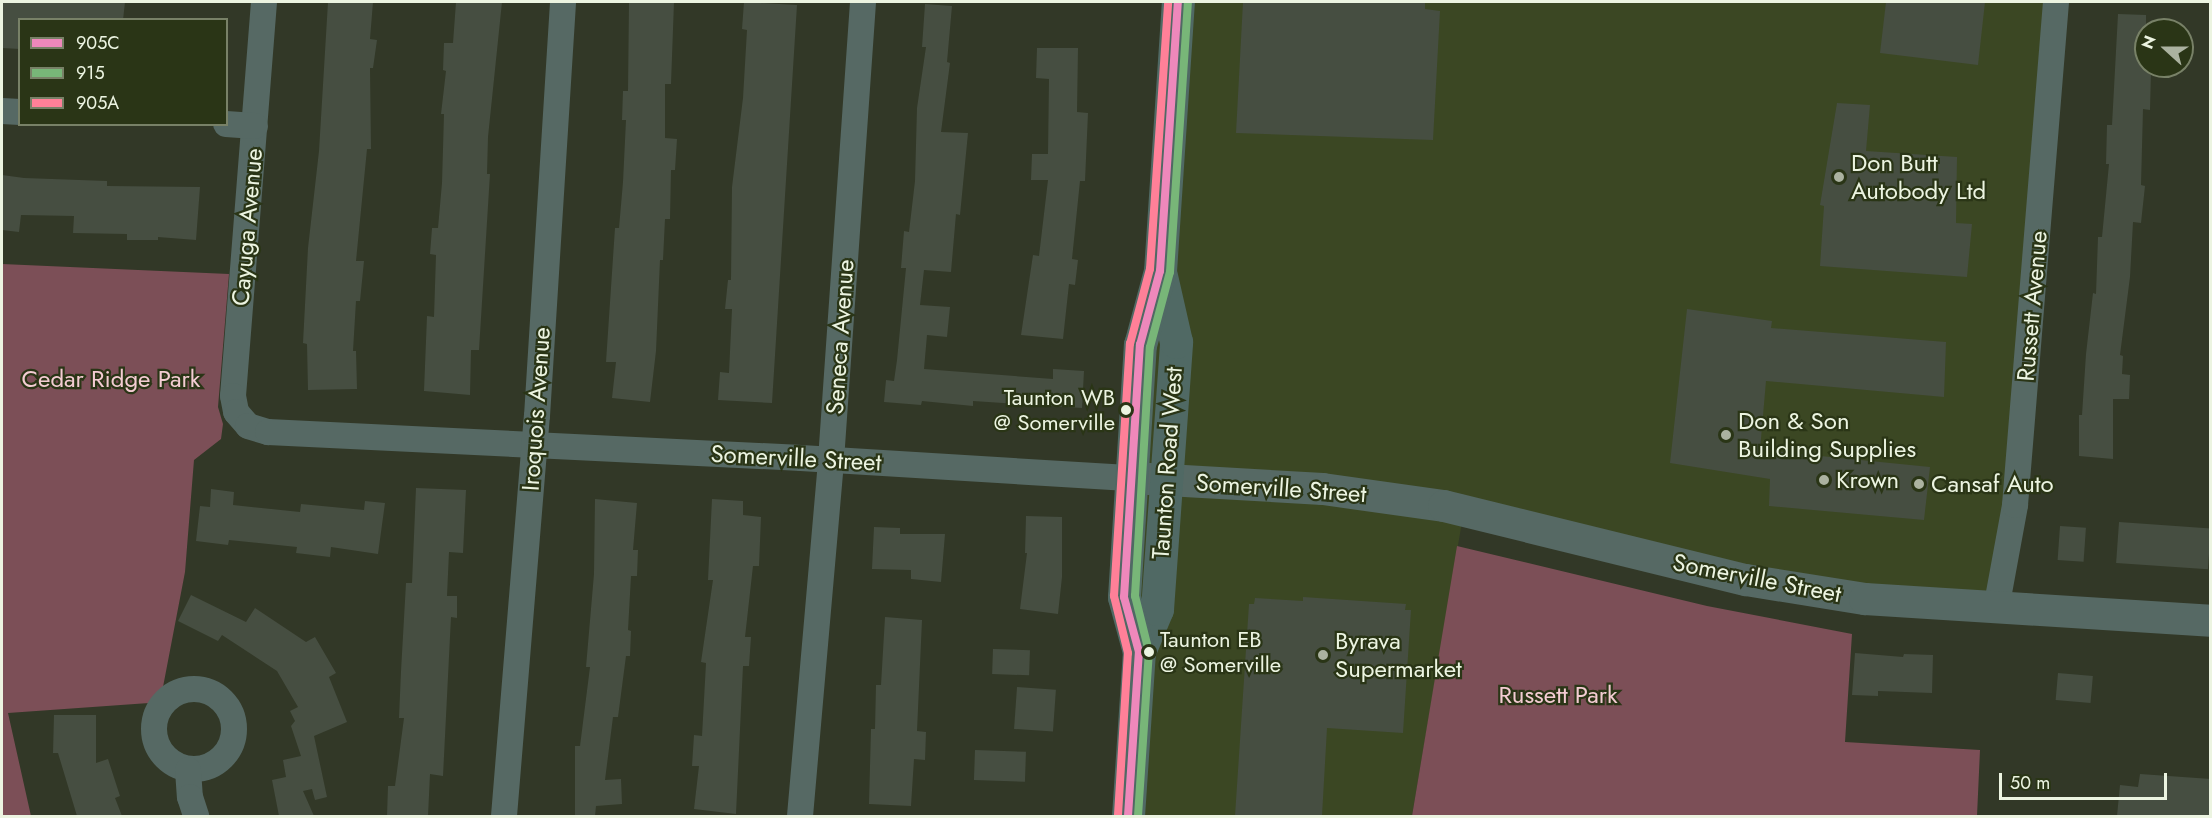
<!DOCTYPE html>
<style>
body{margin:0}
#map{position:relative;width:2212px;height:818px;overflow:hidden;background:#323827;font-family:Jost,sans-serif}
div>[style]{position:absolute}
.built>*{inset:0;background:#3b4723}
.green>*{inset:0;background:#7c4f57}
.building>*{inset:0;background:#464e41;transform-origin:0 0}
.minor>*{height:26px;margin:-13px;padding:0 13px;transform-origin:13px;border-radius:13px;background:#566964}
.minor>.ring{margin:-13px;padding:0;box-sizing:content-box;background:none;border:26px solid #566964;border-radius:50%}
.tertiary>*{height:32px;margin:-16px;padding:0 16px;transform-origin:16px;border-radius:16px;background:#566964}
.secondary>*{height:33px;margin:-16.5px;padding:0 16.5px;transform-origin:16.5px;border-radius:16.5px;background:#506964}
.bus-1>*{height:8px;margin:-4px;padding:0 4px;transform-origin:4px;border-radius:4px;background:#e8b}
.bus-2>*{height:8px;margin:-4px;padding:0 4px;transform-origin:4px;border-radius:4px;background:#78b678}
.bus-3>*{height:8px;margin:-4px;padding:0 4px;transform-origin:4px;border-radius:4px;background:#ff8098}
.dots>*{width:16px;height:16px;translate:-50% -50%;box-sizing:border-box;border:3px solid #2a3516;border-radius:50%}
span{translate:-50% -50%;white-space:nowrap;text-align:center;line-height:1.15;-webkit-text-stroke:4.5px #2a3516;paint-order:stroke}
.bus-label{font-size:22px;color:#ecf4e1}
.right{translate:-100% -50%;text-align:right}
.left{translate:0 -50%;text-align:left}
.poi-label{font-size:24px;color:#ecf4e1}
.street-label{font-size:24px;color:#ecf4e1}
.park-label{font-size:24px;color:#f4ccd3}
.frame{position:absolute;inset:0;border:3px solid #ecf4e1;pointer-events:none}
.legend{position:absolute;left:18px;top:18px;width:210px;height:108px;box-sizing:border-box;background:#2a3516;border:2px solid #788167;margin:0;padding:8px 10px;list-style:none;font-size:18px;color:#ecf4e1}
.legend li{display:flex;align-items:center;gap:12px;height:30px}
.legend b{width:30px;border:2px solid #788167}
.north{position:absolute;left:2134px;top:18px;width:60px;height:60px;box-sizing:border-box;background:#2a3516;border:2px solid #788167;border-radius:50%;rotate:291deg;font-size:16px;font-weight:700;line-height:24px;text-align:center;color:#ecf4e1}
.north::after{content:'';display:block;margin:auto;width:21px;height:27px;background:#abb2a0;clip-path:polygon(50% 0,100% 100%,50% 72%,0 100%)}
.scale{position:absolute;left:1999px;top:773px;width:168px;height:27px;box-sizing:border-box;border:3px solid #ecf4e1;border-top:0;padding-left:8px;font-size:18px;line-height:21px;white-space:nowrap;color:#ecf4e1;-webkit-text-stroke:4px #2a3516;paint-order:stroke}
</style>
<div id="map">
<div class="built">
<i style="clip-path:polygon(1178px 2px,2056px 2px,1996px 609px,1865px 599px,1464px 510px,1412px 816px,1119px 816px)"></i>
</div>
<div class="green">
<i style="clip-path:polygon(2px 264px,229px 274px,218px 407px,223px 424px,221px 439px,194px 460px,185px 572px,163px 687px,149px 703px,8px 713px,31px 816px,2px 816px)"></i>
<i style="clip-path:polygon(1457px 546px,1707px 606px,1852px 634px,1845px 742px,1980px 750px,1977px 816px,1412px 816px)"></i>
</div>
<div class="building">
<i style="clip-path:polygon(2px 2px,125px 2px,123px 20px,20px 20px,20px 49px,2px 48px)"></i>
<i style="clip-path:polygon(328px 2px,373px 2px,370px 39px,377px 40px,373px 68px,370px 68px,371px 149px,367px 149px,356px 261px,364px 261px,360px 301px,356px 301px,353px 351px,356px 351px,357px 389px,308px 390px,307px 344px,303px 343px,308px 248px,319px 151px)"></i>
<i style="clip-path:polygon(456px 2px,502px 2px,488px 137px,487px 174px,490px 174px,479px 350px,471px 350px,470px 395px,424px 391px,427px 316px,434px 317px,436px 255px,430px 254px,432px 228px,438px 228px,442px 183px,444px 114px,441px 114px,446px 71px,443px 70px,444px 43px,453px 43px)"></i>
<i style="clip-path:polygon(629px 2px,674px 2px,671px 84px,665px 84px,665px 138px,677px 139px,675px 170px,671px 170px,670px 219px,665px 219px,663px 260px,660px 260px,656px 351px,650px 402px,612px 398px,616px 362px,606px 362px,615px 228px,619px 228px,623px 182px,626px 120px,622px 120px,623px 91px,628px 91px)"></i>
<i style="clip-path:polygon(744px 2px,797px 5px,772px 403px,718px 400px,720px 372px,729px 373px,732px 309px,725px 309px,728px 280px,731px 280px,732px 187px,743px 98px,747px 30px,742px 29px)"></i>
<i style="clip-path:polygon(1243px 2px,1425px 2px,1425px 9px,1440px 11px,1433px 140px,1236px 133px)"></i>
<i style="clip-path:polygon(1886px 2px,1985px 2px,1978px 65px,1880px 53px)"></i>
<i style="clip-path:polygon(925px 4px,952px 6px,947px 62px,950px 63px,941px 132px,968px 133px,960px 215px,956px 214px,951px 272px,924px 270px,920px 305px,950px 307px,947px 337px,927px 335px,924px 369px,1053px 379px,1053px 369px,1084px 371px,1082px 408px,973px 401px,973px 406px,922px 401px,921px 405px,884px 402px,886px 380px,894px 381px,897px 360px,906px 268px,901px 268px,904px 231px,909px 232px,915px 181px,917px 108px,926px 47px,922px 47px)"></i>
<i style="clip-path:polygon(2118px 14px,2146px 15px,2146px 71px,2151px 71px,2150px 110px,2143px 109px,2141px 185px,2145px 186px,2141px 223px,2133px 222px,2130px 277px,2120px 355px,2123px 356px,2122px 374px,2130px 375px,2129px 399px,2113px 399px,2113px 459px,2079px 456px,2079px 415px,2082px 415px,2086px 354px,2093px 293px,2096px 294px,2098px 237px,2102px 237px,2109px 164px,2106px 164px,2107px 125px,2112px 125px)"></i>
<i style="clip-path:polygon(1037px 48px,1078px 48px,1077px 112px,1088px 113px,1085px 181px,1080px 181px,1072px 259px,1078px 260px,1075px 285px,1069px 284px,1063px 339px,1021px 335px,1033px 255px,1039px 256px,1048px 180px,1031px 180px,1032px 154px,1048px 154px,1049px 79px,1036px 78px)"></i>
<i style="clip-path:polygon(1837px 103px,1870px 105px,1866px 151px,1957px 157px,1956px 223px,1972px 224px,1967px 277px,1820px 266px,1824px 206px,1820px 205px)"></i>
<i style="clip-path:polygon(2px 175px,24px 178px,107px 181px,107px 186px,200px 187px,196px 240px,158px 237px,158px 240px,127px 240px,127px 234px,73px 233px,74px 216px,21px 215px,19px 232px,2px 230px)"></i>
<i style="clip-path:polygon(1687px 309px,1772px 321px,1771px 328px,1946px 342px,1944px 397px,1766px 381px,1760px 450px,1930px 467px,1924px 520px,1769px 506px,1770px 479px,1670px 463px)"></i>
<i style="clip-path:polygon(416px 488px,466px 490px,463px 553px,449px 552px,447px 596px,457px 596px,457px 618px,451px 617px,443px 776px,430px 774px,428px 816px,387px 816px,388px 786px,395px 786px,404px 718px,399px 718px,401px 671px,406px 583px,412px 583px)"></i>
<i style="clip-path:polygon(211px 489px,234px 492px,233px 505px,300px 512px,301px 504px,364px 510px,365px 501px,385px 503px,378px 554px,331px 547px,330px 557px,296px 553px,297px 547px,229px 540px,228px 545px,196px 541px,200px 506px,210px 507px)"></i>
<i style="clip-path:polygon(595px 499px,637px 503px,633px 550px,638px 550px,637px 576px,631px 576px,628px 630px,631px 631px,630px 656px,626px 656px,618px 717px,613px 717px,605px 780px,621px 779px,622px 804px,596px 806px,595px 816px,575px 816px,575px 746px,580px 746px,590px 667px,586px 667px,594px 574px)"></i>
<i style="clip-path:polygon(712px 499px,743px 501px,743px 515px,761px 517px,759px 566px,753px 566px,745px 637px,751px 637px,749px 666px,743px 666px,736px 814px,694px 809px,699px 766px,692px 766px,694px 735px,702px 736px,706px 663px,701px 662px,713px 580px,708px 580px)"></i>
<i style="clip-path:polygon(1026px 516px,1062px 517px,1062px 577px,1058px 614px,1020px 609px,1027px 553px,1025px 553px)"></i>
<i style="left:2119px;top:522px;width:92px;height:41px;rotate:4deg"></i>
<i style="left:2060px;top:526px;width:26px;height:34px;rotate:4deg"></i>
<i style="clip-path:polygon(874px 527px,900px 528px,900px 534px,945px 534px,941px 582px,911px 579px,911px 570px,872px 569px)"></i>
<i style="clip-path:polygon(191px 595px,246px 622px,255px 608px,306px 642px,315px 637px,336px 673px,329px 677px,347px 722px,314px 736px,327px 797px,315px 800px,312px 789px,303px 791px,314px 816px,279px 816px,272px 780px,286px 777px,283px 760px,301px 756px,291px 726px,295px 721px,290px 711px,298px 707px,277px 671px,222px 635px,218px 641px,178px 621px)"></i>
<i style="clip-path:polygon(1303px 597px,1406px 604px,1405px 610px,1411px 610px,1403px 733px,1327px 728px,1322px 816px,1235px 816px,1249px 604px,1254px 604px,1255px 598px,1303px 601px)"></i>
<i style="clip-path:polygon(885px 617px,922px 620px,917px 731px,926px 732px,925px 760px,914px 759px,911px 806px,869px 804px,871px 729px,875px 729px,876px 685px,881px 685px)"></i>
<i style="left:993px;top:649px;width:37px;height:25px;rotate:2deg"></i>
<i style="clip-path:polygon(1855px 653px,1903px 657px,1904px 654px,1933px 655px,1932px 693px,1878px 691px,1878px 696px,1852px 695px)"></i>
<i style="left:2058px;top:673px;width:35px;height:27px;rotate:5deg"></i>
<i style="left:1017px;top:687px;width:39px;height:42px;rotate:4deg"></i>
<i style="clip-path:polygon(54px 715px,96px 715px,96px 763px,108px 759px,120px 796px,115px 798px,122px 816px,77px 816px,58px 753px,53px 753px)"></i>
<i style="left:975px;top:750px;width:51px;height:30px;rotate:2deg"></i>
<i style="clip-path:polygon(2140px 774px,2211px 779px,2211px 816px,2117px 816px,2120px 785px,2138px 787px)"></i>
</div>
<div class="minor">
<i style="left:264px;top:2px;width:395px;rotate:94.5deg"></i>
<i style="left:233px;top:396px;width:16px;rotate:79deg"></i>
<i style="left:236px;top:412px;width:18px;rotate:49deg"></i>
<i style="left:248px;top:426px;width:21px;rotate:17deg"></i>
<i style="left:268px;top:432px;width:534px;rotate:2.79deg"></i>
<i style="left:801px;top:458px;width:332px;rotate:3.5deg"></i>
<i style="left:2px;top:111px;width:18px;rotate:3deg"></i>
<i style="left:226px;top:124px;width:29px;rotate:4deg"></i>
<i style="left:1996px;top:609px;width:106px;rotate:-79.6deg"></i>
<i style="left:2015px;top:505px;width:505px;rotate:-85.34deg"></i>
<i class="ring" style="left:154px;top:689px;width:54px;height:54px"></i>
<i style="left:188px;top:770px;width:27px;rotate:86deg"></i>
<i style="left:190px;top:797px;width:20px;rotate:72deg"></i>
<i style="left:504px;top:816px;width:401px;rotate:-85.3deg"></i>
<i style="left:537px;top:416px;width:415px;rotate:-86.4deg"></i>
<i style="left:800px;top:816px;width:357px;rotate:-85deg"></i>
<i style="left:831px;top:460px;width:459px;rotate:-86deg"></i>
</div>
<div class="tertiary">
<i style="left:1132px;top:478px;width:191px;rotate:3.3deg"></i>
<i style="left:1323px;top:489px;width:122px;rotate:8deg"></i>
<i style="left:1444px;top:506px;width:311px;rotate:13.8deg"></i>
<i style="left:1746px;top:580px;width:121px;rotate:9.1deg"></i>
<i style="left:1865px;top:599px;width:346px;rotate:3.6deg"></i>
</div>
<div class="secondary">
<i style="left:1139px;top:652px;width:47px;rotate:-67.3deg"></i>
<i style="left:1157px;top:609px;width:268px;rotate:-85.9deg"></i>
<i style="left:1176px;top:342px;width:68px;rotate:-102.8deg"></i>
<i style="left:1128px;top:816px;width:164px;rotate:-86.2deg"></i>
<i style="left:1139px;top:652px;width:57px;rotate:-105.3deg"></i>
<i style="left:1124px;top:597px;width:253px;rotate:-86.4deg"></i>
<i style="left:1140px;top:345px;width:77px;rotate:-74.9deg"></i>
<i style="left:1160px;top:271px;width:270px;rotate:-86.2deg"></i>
</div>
<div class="bus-1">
<i style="left:1128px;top:816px;width:164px;rotate:-86.2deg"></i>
<i style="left:1139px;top:652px;width:57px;rotate:-105.3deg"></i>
<i style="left:1124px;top:597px;width:253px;rotate:-86.4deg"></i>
<i style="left:1140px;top:345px;width:77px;rotate:-74.9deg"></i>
<i style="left:1160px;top:271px;width:270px;rotate:-86.2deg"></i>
</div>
<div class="bus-2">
<i style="left:1138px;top:816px;width:164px;rotate:-86.2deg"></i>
<i style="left:1149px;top:652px;width:58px;rotate:-104deg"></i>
<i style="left:1135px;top:596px;width:249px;rotate:-86.6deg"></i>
<i style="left:1150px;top:347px;width:78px;rotate:-75.1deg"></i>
<i style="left:1170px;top:272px;width:270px;rotate:-86.2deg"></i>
</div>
<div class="bus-3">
<i style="left:1118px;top:815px;width:162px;rotate:-86.5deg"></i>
<i style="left:1128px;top:653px;width:59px;rotate:-103.8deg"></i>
<i style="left:1114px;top:596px;width:253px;rotate:-86.4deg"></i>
<i style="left:1130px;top:344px;width:78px;rotate:-75.1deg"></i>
<i style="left:1150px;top:269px;width:268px;rotate:-86.1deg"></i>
</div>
<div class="dots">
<i style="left:1839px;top:177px;background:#abb2a0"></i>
<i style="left:1126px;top:410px;background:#ecf4e1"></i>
<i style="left:1726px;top:435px;background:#abb2a0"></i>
<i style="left:1824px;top:480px;background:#abb2a0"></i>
<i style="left:1919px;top:484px;background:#abb2a0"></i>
<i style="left:1149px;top:652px;background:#ecf4e1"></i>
<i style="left:1323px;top:655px;background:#abb2a0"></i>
</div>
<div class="bus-label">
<span class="right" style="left:1115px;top:410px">Taunton WB<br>@ Somerville</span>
<span class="left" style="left:1160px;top:652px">Taunton EB<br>@ Somerville</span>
</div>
<div class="poi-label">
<span class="left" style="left:1851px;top:177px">Don Butt<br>Autobody Ltd</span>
<span class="left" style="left:1738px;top:435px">Don &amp; Son<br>Building Supplies</span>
<span class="left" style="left:1836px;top:480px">Krown</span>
<span class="left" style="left:1931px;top:484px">Cansaf Auto</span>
<span class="left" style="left:1335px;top:655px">Byrava<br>Supermarket</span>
</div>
<div class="street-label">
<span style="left:247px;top:227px;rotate:-85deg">Cayuga Avenue</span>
<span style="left:2032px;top:306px;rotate:-85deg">Russett Avenue</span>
<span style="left:840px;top:337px;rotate:-86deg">Seneca Avenue</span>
<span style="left:536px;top:409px;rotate:-86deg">Iroquois Avenue</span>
<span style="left:796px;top:458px;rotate:3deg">Somerville Street</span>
<span style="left:1167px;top:463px;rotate:-86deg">Taunton Road West</span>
<span style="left:1281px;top:488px;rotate:4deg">Somerville Street</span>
<span style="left:1757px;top:578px;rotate:11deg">Somerville Street</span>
</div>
<div class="park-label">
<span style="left:111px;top:379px">Cedar Ridge Park</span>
<span style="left:1558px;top:695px">Russett Park</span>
</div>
<div class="frame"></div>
<ul class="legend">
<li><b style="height:8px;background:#e8b"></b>905C</li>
<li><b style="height:8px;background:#78b678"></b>915</li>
<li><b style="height:8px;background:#ff8098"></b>905A</li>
</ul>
<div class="north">N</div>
<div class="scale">50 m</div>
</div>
